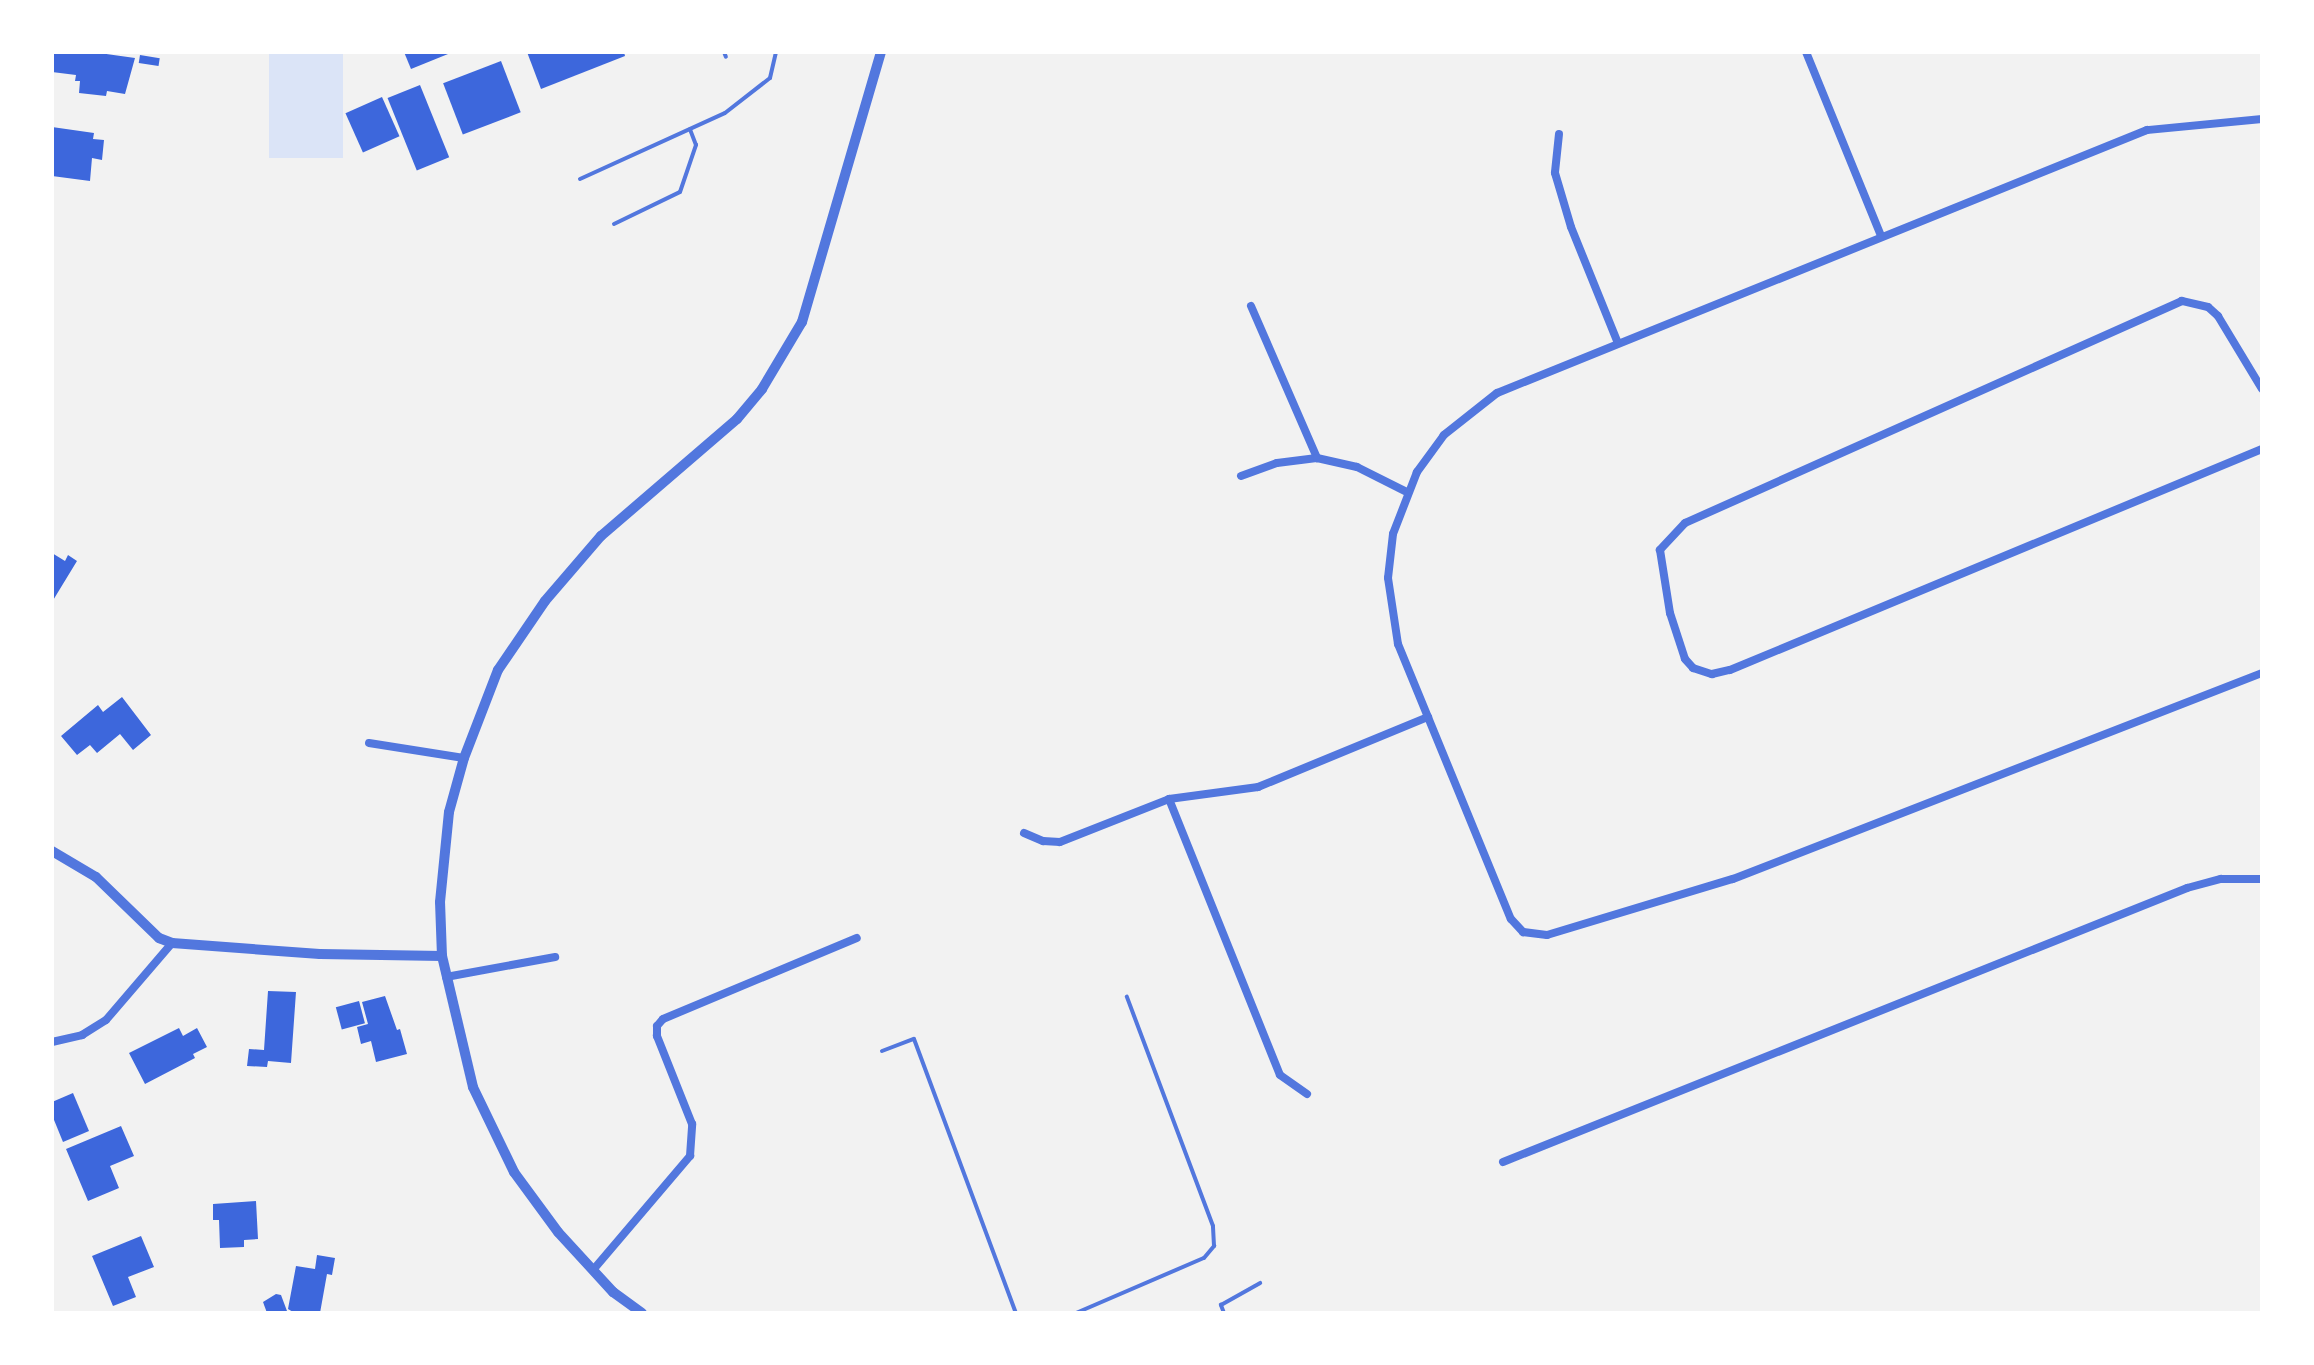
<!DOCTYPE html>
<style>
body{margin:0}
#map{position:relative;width:2314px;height:1365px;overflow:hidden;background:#f2f2f2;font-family:Signika,sans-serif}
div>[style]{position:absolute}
.green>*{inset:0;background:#dbe4f7;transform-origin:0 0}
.building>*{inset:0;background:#3d67dc;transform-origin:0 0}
.service>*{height:4px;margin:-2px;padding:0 2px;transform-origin:2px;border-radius:2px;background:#5277de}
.minor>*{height:8px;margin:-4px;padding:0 4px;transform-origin:4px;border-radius:4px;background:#5277de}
.tertiary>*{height:10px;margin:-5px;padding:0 5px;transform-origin:5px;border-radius:5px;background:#5277de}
span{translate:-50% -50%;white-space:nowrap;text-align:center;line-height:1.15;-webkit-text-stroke:8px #fff;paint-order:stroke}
.frame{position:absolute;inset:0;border:54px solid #fff;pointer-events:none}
</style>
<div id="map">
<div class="green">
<i style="left:269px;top:52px;width:74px;height:106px"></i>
</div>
<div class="building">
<i style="clip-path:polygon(52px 52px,92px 52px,135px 58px,125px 94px,107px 91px,106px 96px,79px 93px,80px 81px,75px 81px,76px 75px,52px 72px)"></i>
<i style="clip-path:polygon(404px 52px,453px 52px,411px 69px)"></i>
<i style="clip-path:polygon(527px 52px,624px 52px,625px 56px,541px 89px)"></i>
<i style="left:140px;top:55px;width:20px;height:8px;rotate:9deg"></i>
<i style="left:501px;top:61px;width:55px;height:62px;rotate:69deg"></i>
<i style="left:420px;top:85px;width:78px;height:35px;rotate:68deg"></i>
<i style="left:382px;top:97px;width:43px;height:40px;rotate:66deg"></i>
<i style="clip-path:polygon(52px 127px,94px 133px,93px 139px,104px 140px,102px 160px,92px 158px,90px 181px,52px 176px)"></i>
<i style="clip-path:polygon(52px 553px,65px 561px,68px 555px,77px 561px,52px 602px)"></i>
<i style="clip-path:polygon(122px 697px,151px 735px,133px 750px,120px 734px,97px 753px,90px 745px,77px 755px,61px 736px,98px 705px,103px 712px)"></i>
<i style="clip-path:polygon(268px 991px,296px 992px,291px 1063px,268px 1061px,267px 1067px,247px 1066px,249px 1049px,264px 1050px)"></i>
<i style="clip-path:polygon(385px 996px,397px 1030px,400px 1029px,407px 1054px,376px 1062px,371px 1041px,361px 1044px,357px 1027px,368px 1024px,362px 1002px)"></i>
<i style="left:359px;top:1001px;width:23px;height:24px;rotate:75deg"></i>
<i style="clip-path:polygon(179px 1028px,183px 1036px,197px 1028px,207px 1047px,193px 1054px,195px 1058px,145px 1084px,129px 1053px)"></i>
<i style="clip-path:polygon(73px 1093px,89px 1131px,63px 1142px,52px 1115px,52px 1102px)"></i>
<i style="clip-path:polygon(121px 1126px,134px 1156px,110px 1166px,119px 1188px,88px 1201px,66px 1149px)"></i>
<i style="clip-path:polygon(256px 1201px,258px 1239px,244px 1240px,244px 1247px,220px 1248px,219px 1220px,213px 1220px,213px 1204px)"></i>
<i style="clip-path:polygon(141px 1236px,154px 1267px,128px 1277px,136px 1297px,113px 1306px,92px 1256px)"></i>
<i style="clip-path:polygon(317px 1255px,335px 1258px,332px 1275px,327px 1274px,320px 1313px,293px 1312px,288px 1309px,296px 1266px,315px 1269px)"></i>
<i style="clip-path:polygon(276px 1294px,281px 1295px,287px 1311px,267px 1313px,263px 1302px)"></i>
</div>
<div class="service">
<i style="left:724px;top:52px;width:5px;rotate:68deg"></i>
<i style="left:580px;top:179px;width:159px;rotate:-24.5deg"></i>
<i style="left:725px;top:113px;width:57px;rotate:-37.9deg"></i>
<i style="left:770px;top:78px;width:27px;rotate:-77deg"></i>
<i style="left:614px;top:224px;width:73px;rotate:-25.9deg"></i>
<i style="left:680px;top:192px;width:50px;rotate:-71.2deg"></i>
<i style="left:696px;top:145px;width:17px;rotate:-111deg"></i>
<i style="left:882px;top:1051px;width:34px;rotate:-21deg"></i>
<i style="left:914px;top:1039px;width:292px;rotate:69.6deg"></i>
<i style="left:1076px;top:1313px;width:139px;rotate:-23.3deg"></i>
<i style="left:1204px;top:1258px;width:16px;rotate:-50deg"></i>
<i style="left:1214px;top:1246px;width:20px;rotate:-93deg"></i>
<i style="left:1213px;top:1226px;width:245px;rotate:-110.6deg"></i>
<i style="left:1224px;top:1313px;width:9px;rotate:-111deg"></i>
<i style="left:1221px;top:1305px;width:45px;rotate:-29.4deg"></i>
</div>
<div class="minor">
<i style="left:1806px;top:52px;width:199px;rotate:67.8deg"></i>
<i style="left:2262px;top:119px;width:116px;rotate:174.5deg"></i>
<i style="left:2147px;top:130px;width:701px;rotate:157.97deg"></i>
<i style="left:1497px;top:393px;width:68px;rotate:141.6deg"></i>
<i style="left:1444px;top:435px;width:46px;rotate:126.1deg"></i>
<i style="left:1417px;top:472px;width:66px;rotate:111.2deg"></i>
<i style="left:1393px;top:534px;width:44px;rotate:96.5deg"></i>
<i style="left:1388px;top:578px;width:67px;rotate:81.4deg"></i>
<i style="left:1398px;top:644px;width:297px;rotate:67.7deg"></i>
<i style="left:1511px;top:919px;width:18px;rotate:47deg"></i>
<i style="left:1523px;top:932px;width:24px;rotate:7deg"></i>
<i style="left:1547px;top:935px;width:194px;rotate:-16.8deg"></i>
<i style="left:1733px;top:879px;width:568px;rotate:-21.28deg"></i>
<i style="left:1559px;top:134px;width:39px;rotate:96deg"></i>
<i style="left:1555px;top:173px;width:56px;rotate:73.5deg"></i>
<i style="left:1571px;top:227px;width:123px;rotate:68deg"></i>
<i style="left:1251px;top:306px;width:166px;rotate:66.5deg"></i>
<i style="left:2262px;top:389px;width:85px;rotate:-121.1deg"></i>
<i style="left:2218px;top:316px;width:13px;rotate:-138deg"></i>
<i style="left:2208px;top:307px;width:27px;rotate:-167deg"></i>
<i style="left:2182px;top:301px;width:544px;rotate:155.93deg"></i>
<i style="left:1685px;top:523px;width:37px;rotate:133deg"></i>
<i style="left:1660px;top:550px;width:64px;rotate:81deg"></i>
<i style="left:1670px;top:613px;width:48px;rotate:71.9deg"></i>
<i style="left:1685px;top:659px;width:12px;rotate:48deg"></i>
<i style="left:1693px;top:668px;width:20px;rotate:18deg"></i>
<i style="left:1712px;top:674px;width:18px;rotate:-13deg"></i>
<i style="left:1730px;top:670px;width:576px;rotate:-22.56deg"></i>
<i style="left:1241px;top:476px;width:38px;rotate:-20deg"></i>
<i style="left:1277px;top:463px;width:40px;rotate:-7.1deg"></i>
<i style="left:1317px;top:458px;width:41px;rotate:12.7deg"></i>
<i style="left:1357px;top:467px;width:56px;rotate:26.6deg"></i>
<i style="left:369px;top:743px;width:96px;rotate:9deg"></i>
<i style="left:1169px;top:799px;width:297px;rotate:68.1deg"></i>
<i style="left:1280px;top:1075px;width:33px;rotate:35deg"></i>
<i style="left:1024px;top:833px;width:21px;rotate:23deg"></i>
<i style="left:1043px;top:841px;width:17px;rotate:3deg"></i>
<i style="left:1060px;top:842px;width:117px;rotate:-21.5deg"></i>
<i style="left:1169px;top:799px;width:90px;rotate:-7.7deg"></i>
<i style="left:1258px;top:787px;width:184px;rotate:-22.4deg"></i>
<i style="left:446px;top:977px;width:111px;rotate:-10.4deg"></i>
<i style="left:52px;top:1042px;width:31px;rotate:-13deg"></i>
<i style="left:82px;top:1035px;width:28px;rotate:-32deg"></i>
<i style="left:106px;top:1020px;width:101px;rotate:-49.4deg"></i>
<i style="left:1503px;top:1162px;width:737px;rotate:-21.83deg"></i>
<i style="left:2187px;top:888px;width:35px;rotate:-15deg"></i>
<i style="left:2221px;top:879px;width:41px"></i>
<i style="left:593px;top:1270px;width:150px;rotate:-49.6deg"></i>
<i style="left:690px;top:1156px;width:32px;rotate:-86deg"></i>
<i style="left:692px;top:1124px;width:95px;rotate:-111.7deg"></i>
<i style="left:657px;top:1036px;width:10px;rotate:-90deg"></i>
<i style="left:657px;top:1026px;width:9px;rotate:-49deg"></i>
<i style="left:663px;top:1019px;width:210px;rotate:-22.7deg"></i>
</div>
<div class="tertiary">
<i style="left:52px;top:851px;width:51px;rotate:30.6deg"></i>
<i style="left:96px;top:877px;width:88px;rotate:44.1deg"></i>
<i style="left:159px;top:938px;width:14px;rotate:21deg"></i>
<i style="left:172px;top:943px;width:148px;rotate:4.3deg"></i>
<i style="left:320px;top:954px;width:122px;rotate:0.9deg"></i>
<i style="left:642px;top:1313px;width:36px;rotate:-144deg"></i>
<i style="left:613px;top:1292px;width:81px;rotate:-132.5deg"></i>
<i style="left:558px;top:1232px;width:74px;rotate:-126.3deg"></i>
<i style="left:514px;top:1172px;width:94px;rotate:-115.8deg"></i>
<i style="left:473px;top:1087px;width:135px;rotate:-103.3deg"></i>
<i style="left:442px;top:956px;width:54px;rotate:-92.1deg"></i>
<i style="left:440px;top:902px;width:90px;rotate:-84.3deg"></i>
<i style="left:449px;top:812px;width:56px;rotate:-74.5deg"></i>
<i style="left:464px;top:758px;width:94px;rotate:-68.9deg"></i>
<i style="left:498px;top:670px;width:83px;rotate:-55.7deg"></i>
<i style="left:545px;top:601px;width:86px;rotate:-49.3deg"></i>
<i style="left:601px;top:536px;width:179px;rotate:-40.7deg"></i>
<i style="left:737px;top:419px;width:39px;rotate:-50deg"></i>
<i style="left:762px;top:389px;width:78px;rotate:-59.2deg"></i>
<i style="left:802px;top:322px;width:281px;rotate:-73.7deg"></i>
</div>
<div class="frame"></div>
</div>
